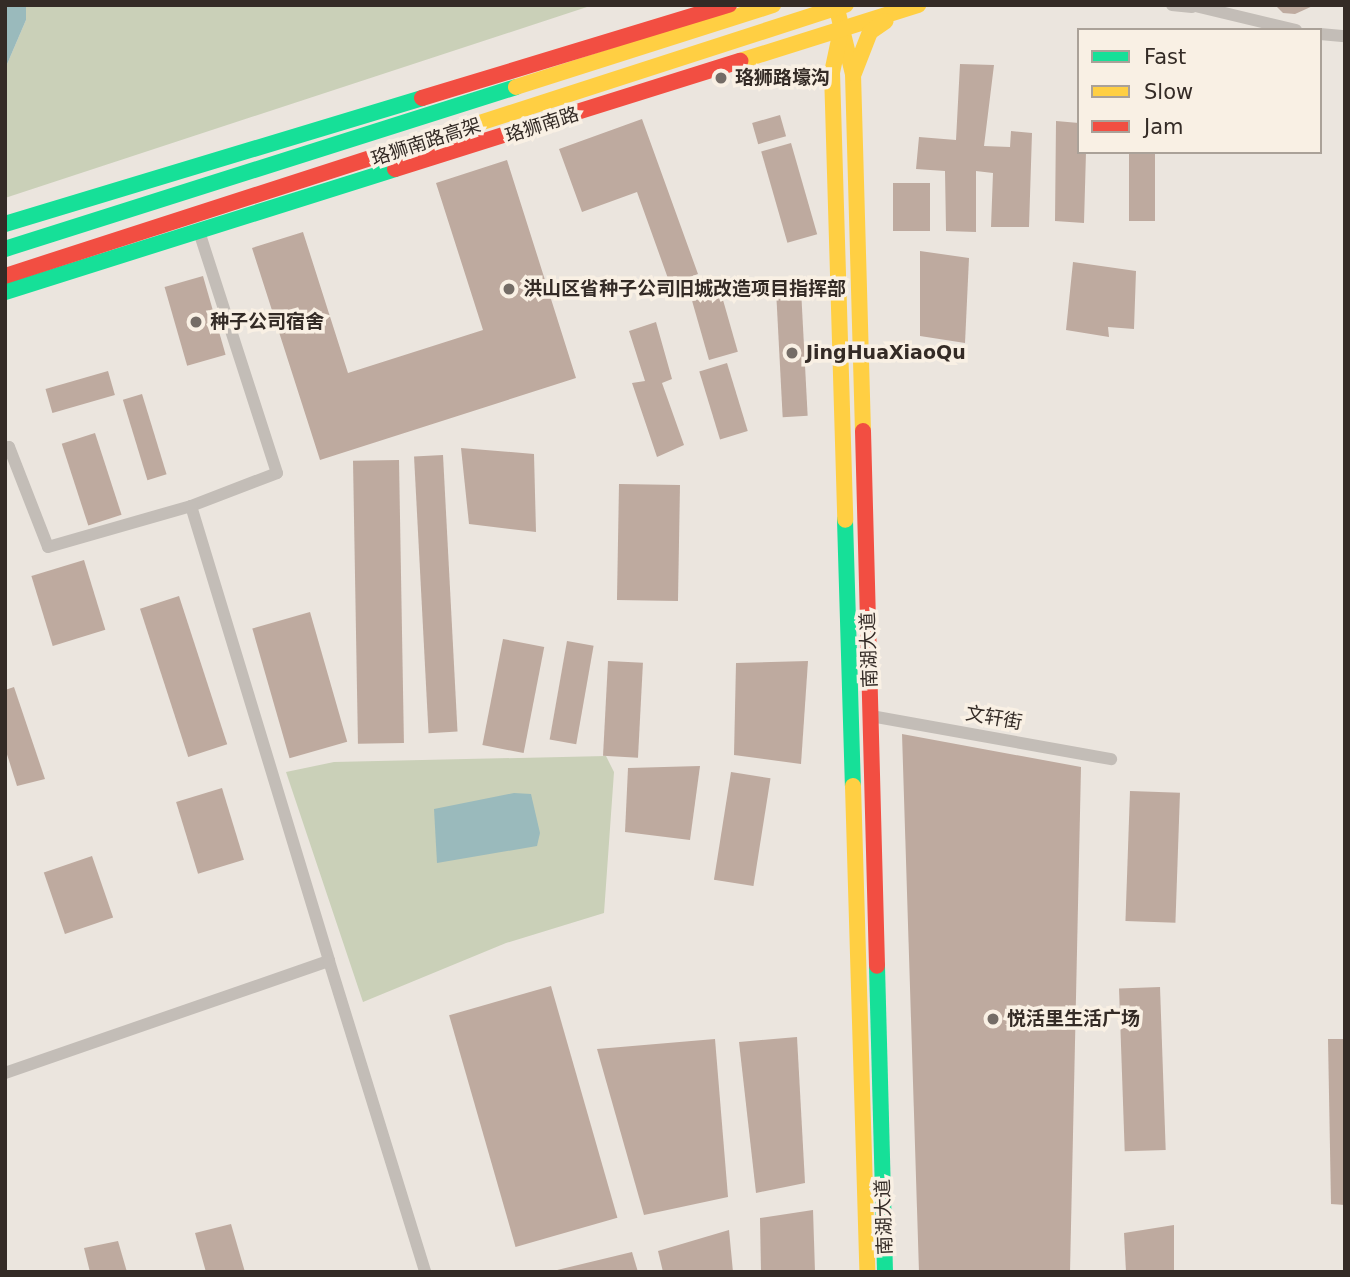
<!DOCTYPE html>
<meta charset="utf-8">
<style>
body{margin:0}
#map{position:relative;width:1350px;height:1277px;overflow:hidden;background:#ebe5de;font-family:"DejaVu Sans","Noto Sans SC",sans-serif}
div>[style]{position:absolute}
.green>*{inset:0;background:#cad0b8}
.water>*{inset:0;background:#9ababc}
.building>*{inset:0;background:#beaa9f;transform-origin:0 0}
.street>*{height:12px;margin:-6px;padding:0 6px;transform-origin:6px;border-radius:6px;background:#c3bdb7}
.fast>*{height:16px;margin:-8px;padding:0 8px;transform-origin:8px;border-radius:8px;background:#16e098}
.slow>*{height:16px;margin:-8px;padding:0 8px;transform-origin:8px;border-radius:8px;background:#ffcf43}
.jam>*{height:16px;margin:-8px;padding:0 8px;transform-origin:8px;border-radius:8px;background:#f24e42}
.slow-bridge>*{height:16px;margin:-8px;padding:0 8px;transform-origin:8px;border-radius:8px;background:#ffcf43}
.jam-bridge>*{height:16px;margin:-8px;padding:0 8px;transform-origin:8px;border-radius:8px;background:#f24e42}
.dots>*{width:19px;height:19px;translate:-50% -50%;box-sizing:border-box;border:4px solid #f9f0e4;border-radius:50%}
span{translate:-50% -50%;white-space:nowrap;text-align:center;line-height:1.15;-webkit-text-stroke:7px #f9f0e4;paint-order:stroke}
.poi-label{font-size:19px;color:#342b26;font-weight:700}
.left{translate:0 -50%;text-align:left}
.street-label{font-size:19px;color:#342b26}
.frame{position:absolute;inset:0;border:7px solid #342b26;pointer-events:none}
.legend{position:absolute;left:1077px;top:28px;width:245px;height:126px;box-sizing:border-box;background:#f9f0e4;border:2px solid #aaa198;margin:0;padding:9px 12px;list-style:none;font-size:21px;color:#342b26}
.legend li{display:flex;align-items:center;gap:14px;height:35px}
.legend b{width:35px;border:2px solid #aaa198}
</style>
<div id="map">
<div class="green">
<i style="clip-path:polygon(26px 5px,593px 5px,5px 198px,5px 69px,26px 20px)"></i>
<i style="clip-path:polygon(606px 756px,614px 772px,604px 913px,506px 943px,363px 1002px,286px 772px,334px 762px)"></i>
</div>
<div class="water">
<i style="clip-path:polygon(5px 5px,26px 5px,26px 20px,5px 69px)"></i>
<i style="clip-path:polygon(514px 793px,531px 794px,540px 833px,537px 846px,437px 863px,434px 809px)"></i>
</div>
<div class="building">
<i style="clip-path:polygon(1275px 5px,1315px 5px,1295px 14px,1283px 13px)"></i>
<i style="clip-path:polygon(960px 64px,994px 65px,984px 146px,1010px 147px,1011px 131px,1032px 133px,1029px 227px,991px 227px,993px 173px,976px 171px,976px 232px,946px 231px,945px 171px,916px 169px,919px 137px,956px 140px)"></i>
<i style="left:780px;top:115px;width:22px;height:29px;rotate:74deg"></i>
<i style="clip-path:polygon(642px 119px,698px 274px,670px 284px,637px 192px,582px 212px,559px 149px)"></i>
<i style="clip-path:polygon(1056px 121px,1079px 123px,1079px 152px,1086px 152px,1084px 223px,1055px 221px)"></i>
<i style="left:791px;top:143px;width:95px;height:31px;rotate:74deg"></i>
<i style="left:1129px;top:152px;width:26px;height:69px"></i>
<i style="clip-path:polygon(507px 160px,576px 378px,320px 460px,252px 248px,303px 232px,348px 373px,483px 330px,436px 183px)"></i>
<i style="left:893px;top:183px;width:37px;height:48px"></i>
<i style="clip-path:polygon(920px 251px,969px 258px,965px 343px,920px 336px)"></i>
<i style="clip-path:polygon(1073px 262px,1136px 271px,1134px 329px,1108px 327px,1109px 337px,1066px 330px)"></i>
<i style="left:203px;top:276px;width:82px;height:40px;rotate:74deg"></i>
<i style="left:801px;top:289px;width:127px;height:25px;rotate:87deg"></i>
<i style="left:721px;top:293px;width:61px;height:30px;rotate:74deg"></i>
<i style="clip-path:polygon(656px 322px,672px 379px,662px 383px,684px 445px,657px 457px,632px 383px,645px 381px,629px 331px)"></i>
<i style="left:727px;top:363px;width:71px;height:29px;rotate:73deg"></i>
<i style="left:108px;top:371px;width:25px;height:65px;rotate:74deg"></i>
<i style="left:142px;top:394px;width:84px;height:20px;rotate:73deg"></i>
<i style="left:95px;top:433px;width:86px;height:35px;rotate:72deg"></i>
<i style="clip-path:polygon(461px 448px,534px 454px,536px 532px,469px 524px)"></i>
<i style="left:443px;top:455px;width:277px;height:29px;rotate:87deg"></i>
<i style="left:399px;top:460px;width:283px;height:46px;rotate:89deg"></i>
<i style="left:619px;top:484px;width:61px;height:116px;rotate:1deg"></i>
<i style="left:84px;top:560px;width:73px;height:55px;rotate:73deg"></i>
<i style="left:179px;top:596px;width:156px;height:41px;rotate:72deg"></i>
<i style="left:310px;top:612px;width:135px;height:60px;rotate:74deg"></i>
<i style="left:503px;top:639px;width:42px;height:108px;rotate:11deg"></i>
<i style="left:567px;top:641px;width:27px;height:100px;rotate:10deg"></i>
<i style="left:608px;top:661px;width:35px;height:95px;rotate:3deg"></i>
<i style="clip-path:polygon(808px 661px,801px 764px,734px 755px,736px 663px)"></i>
<i style="clip-path:polygon(14px 687px,45px 779px,17px 786px,5px 748px,5px 690px)"></i>
<i style="clip-path:polygon(902px 734px,1081px 767px,1070px 1272px,919px 1272px)"></i>
<i style="clip-path:polygon(700px 766px,690px 840px,625px 832px,628px 768px)"></i>
<i style="left:731px;top:772px;width:40px;height:109px;rotate:9deg"></i>
<i style="left:222px;top:788px;width:75px;height:48px;rotate:73deg"></i>
<i style="left:1130px;top:791px;width:50px;height:130px;rotate:2deg"></i>
<i style="left:92px;top:856px;width:65px;height:51px;rotate:71deg"></i>
<i style="left:551px;top:986px;width:241px;height:106px;rotate:74deg"></i>
<i style="left:1160px;top:987px;width:163px;height:41px;rotate:88deg"></i>
<i style="clip-path:polygon(797px 1037px,805px 1183px,756px 1193px,739px 1042px)"></i>
<i style="clip-path:polygon(715px 1039px,728px 1197px,644px 1215px,597px 1049px)"></i>
<i style="clip-path:polygon(1328px 1039px,1345px 1039px,1345px 1205px,1331px 1204px)"></i>
<i style="clip-path:polygon(813px 1210px,815px 1272px,761px 1272px,760px 1218px)"></i>
<i style="clip-path:polygon(231px 1224px,245px 1272px,206px 1272px,195px 1233px)"></i>
<i style="clip-path:polygon(1174px 1225px,1174px 1272px,1126px 1272px,1124px 1233px)"></i>
<i style="clip-path:polygon(729px 1230px,733px 1272px,663px 1272px,658px 1251px)"></i>
<i style="clip-path:polygon(118px 1241px,127px 1272px,90px 1272px,84px 1248px)"></i>
<i style="clip-path:polygon(632px 1252px,638px 1272px,553px 1272px,553px 1271px)"></i>
</div>
<div class="street">
<i style="left:1172px;top:5px;width:20px;rotate:6deg"></i>
<i style="left:1191px;top:5px;width:108px;rotate:13.4deg"></i>
<i style="left:1320px;top:34px;width:25px;rotate:5deg"></i>
<i style="left:5px;top:448px;width:4px;rotate:-14deg"></i>
<i style="left:9px;top:447px;width:107px;rotate:68.7deg"></i>
<i style="left:48px;top:547px;width:149px;rotate:-16deg"></i>
<i style="left:191px;top:506px;width:92px;rotate:-21deg"></i>
<i style="left:277px;top:473px;width:251px;rotate:-107.9deg"></i>
<i style="left:191px;top:506px;width:475px;rotate:73.1deg"></i>
<i style="left:871px;top:716px;width:244px;rotate:10.2deg"></i>
<i style="left:5px;top:1073px;width:343px;rotate:-19.1deg"></i>
<i style="left:329px;top:961px;width:325px;rotate:72.8deg"></i>
</div>
<div class="fast">
<i style="left:5px;top:224px;width:436px;rotate:-16.8deg"></i>
<i style="left:5px;top:249px;width:536px;rotate:-17.59deg"></i>
<i style="left:5px;top:292px;width:409px;rotate:-17.5deg"></i>
<i style="left:845px;top:520px;width:266px;rotate:88.3deg"></i>
<i style="left:877px;top:966px;width:306px;rotate:88.5deg"></i>
</div>
<div class="slow">
<i style="left:836px;top:5px;width:71px;rotate:76.2deg"></i>
<i style="left:853px;top:74px;width:357px;rotate:88.4deg"></i>
<i style="left:840px;top:35px;width:38px;rotate:102deg"></i>
<i style="left:832px;top:72px;width:448px;rotate:88.3deg"></i>
<i style="left:740px;top:61px;width:187px;rotate:-17.5deg"></i>
<i style="left:854px;top:73px;width:44px;rotate:-68.7deg"></i>
<i style="left:870px;top:32px;width:19px;rotate:-35deg"></i>
<i style="left:516px;top:87px;width:270px;rotate:-17.7deg"></i>
<i style="left:853px;top:786px;width:486px;rotate:88.3deg"></i>
</div>
<div class="jam">
<i style="left:422px;top:98px;width:321px;rotate:-16.9deg"></i>
<i style="left:395px;top:169px;width:362px;rotate:-17.4deg"></i>
<i style="left:863px;top:431px;width:535px;rotate:88.5deg"></i>
</div>
<div class="slow-bridge">
<i style="left:430px;top:139px;width:437px;rotate:-17.9deg"></i>
</div>
<div class="jam-bridge">
<i style="left:5px;top:276px;width:447px;rotate:-17.9deg"></i>
</div>
<div class="dots">
<i style="left:721px;top:78px;background:#746c66"></i>
<i style="left:509px;top:289px;background:#746c66"></i>
<i style="left:196px;top:322px;background:#746c66"></i>
<i style="left:792px;top:353px;background:#746c66"></i>
<i style="left:993px;top:1019px;background:#746c66"></i>
</div>
<div class="poi-label">
<span class="left" style="left:735px;top:78px">珞狮路壕沟</span>
<span class="left" style="left:523px;top:289px">洪山区省种子公司旧城改造项目指挥部</span>
<span class="left" style="left:210px;top:322px">种子公司宿舍</span>
<span class="left" style="left:806px;top:353px">JingHuaXiaoQu</span>
<span class="left" style="left:1007px;top:1019px">悦活里生活广场</span>
</div>
<div class="street-label">
<span style="left:542px;top:125px;rotate:-18deg">珞狮南路</span>
<span style="left:426px;top:142px;rotate:-18deg">珞狮南路高架</span>
<span style="left:869px;top:650px;rotate:-92deg">南湖大道</span>
<span style="left:994px;top:718px;rotate:10deg">文轩街</span>
<span style="left:884px;top:1217px;rotate:-92deg">南湖大道</span>
</div>
<div class="frame"></div>
<ul class="legend">
<li><b style="height:9px;background:#16e098"></b>Fast</li>
<li><b style="height:9px;background:#ffcf43"></b>Slow</li>
<li><b style="height:9px;background:#f24e42"></b>Jam</li>
</ul>
</div>
